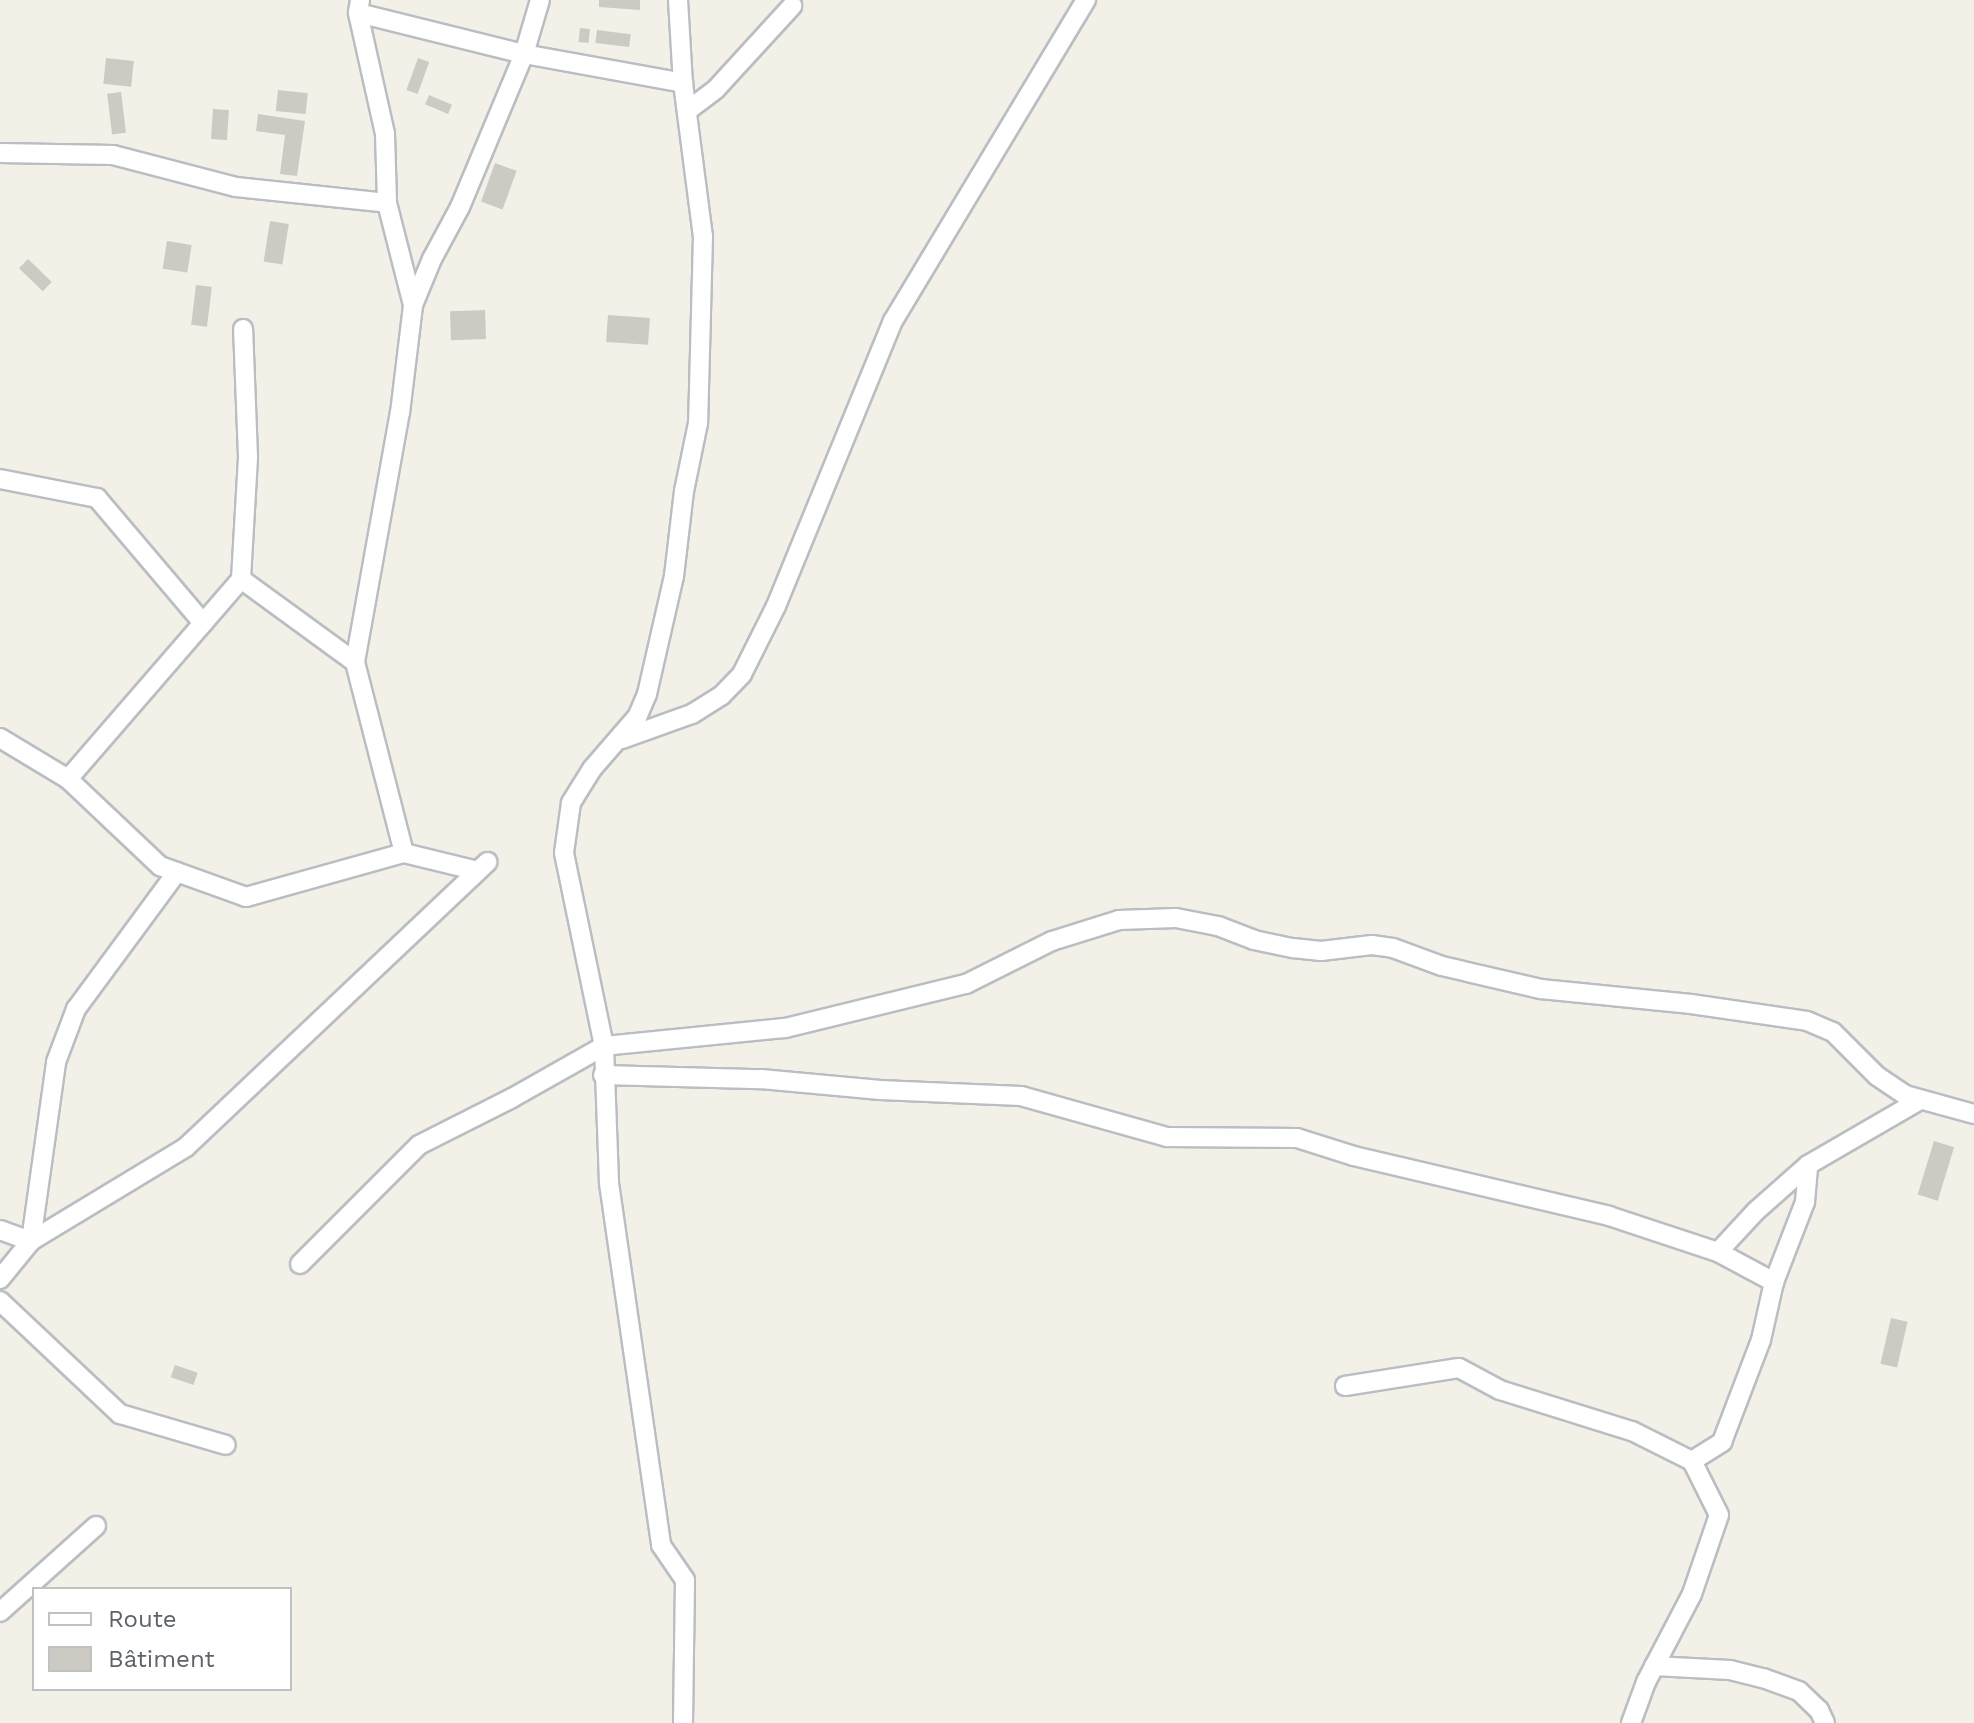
<!DOCTYPE html>
<meta charset="utf-8">
<style>
body{margin:0}
#map{position:relative;width:1974px;height:1723px;overflow:hidden;background:#f2f0e7;font-family:"Work Sans",sans-serif}
div>[style]{position:absolute}
.building>*{inset:0;background:#cdcac4;transform-origin:0 0}
.roads{filter:drop-shadow(2px 0 #babdc1) drop-shadow(-2px 0 #babdc1) drop-shadow(0 2px #babdc1) drop-shadow(0 -2px #babdc1)}
.minor>*{height:18px;margin:-9px;padding:0 9px;transform-origin:9px;border-radius:9px;background:#fff}
span{translate:-50% -50%;white-space:nowrap;text-align:center;line-height:1.15;-webkit-text-stroke:7px #fff;paint-order:stroke}
.legend{position:absolute;left:32px;top:1587px;width:260px;height:104px;box-sizing:border-box;background:#fff;border:2px solid #bfc1c3;margin:0;padding:10px 14px;list-style:none;font-size:24px;color:#5e6369}
.legend li{display:flex;align-items:center;gap:16px;height:40px}
.legend b{width:40px;border:2px solid #bfc1c3}
</style>
<div id="map">
<div class="building">
<i style="clip-path:polygon(599px 0,640px 0,640px 10px,599px 7px)"></i>
<i style="left:580px;top:28px;width:10px;height:14px;rotate:6deg"></i>
<i style="left:597px;top:30px;width:34px;height:13px;rotate:7deg"></i>
<i style="left:106px;top:58px;width:28px;height:26px;rotate:6deg"></i>
<i style="left:418px;top:58px;width:12px;height:34px;rotate:20deg"></i>
<i style="left:278px;top:90px;width:30px;height:21px;rotate:6deg"></i>
<i style="left:121px;top:92px;width:41px;height:14px;rotate:83deg"></i>
<i style="left:429px;top:95px;width:25px;height:10px;rotate:23deg"></i>
<i style="left:213px;top:109px;width:16px;height:30px;rotate:4deg"></i>
<i style="clip-path:polygon(258px 114px,305px 121px,297px 176px,280px 174px,285px 135px,256px 131px)"></i>
<i style="left:495px;top:163px;width:23px;height:41px;rotate:20deg"></i>
<i style="left:270px;top:221px;width:19px;height:41px;rotate:9deg"></i>
<i style="left:167px;top:241px;width:25px;height:28px;rotate:9deg"></i>
<i style="left:28px;top:259px;width:33px;height:13px;rotate:44deg"></i>
<i style="left:196px;top:285px;width:16px;height:40px;rotate:7deg"></i>
<i style="left:485px;top:310px;width:29px;height:35px;rotate:88deg"></i>
<i style="left:608px;top:315px;width:42px;height:27px;rotate:4deg"></i>
<i style="left:1934px;top:1141px;width:21px;height:56px;rotate:17deg"></i>
<i style="left:1891px;top:1318px;width:17px;height:47px;rotate:13deg"></i>
<i style="left:175px;top:1365px;width:24px;height:13px;rotate:19deg"></i>
</div>
<div class="roads">
<div class="minor">
<i style="left:360px;top:0;width:13px;rotate:99deg"></i>
<i style="left:358px;top:13px;width:124px;rotate:77.4deg"></i>
<i style="left:385px;top:134px;width:69px;rotate:88.3deg"></i>
<i style="left:387px;top:203px;width:105px;rotate:75.7deg"></i>
<i style="left:678px;top:0;width:83px;rotate:86.6deg"></i>
<i style="left:683px;top:83px;width:154px;rotate:82.6deg"></i>
<i style="left:703px;top:236px;width:187px;rotate:91.5deg"></i>
<i style="left:698px;top:423px;width:69px;rotate:101.6deg"></i>
<i style="left:684px;top:491px;width:86px;rotate:96.7deg"></i>
<i style="left:674px;top:576px;width:121px;rotate:102.9deg"></i>
<i style="left:647px;top:694px;width:25px;rotate:113deg"></i>
<i style="left:637px;top:717px;width:69px;rotate:130.9deg"></i>
<i style="left:592px;top:769px;width:40px;rotate:122deg"></i>
<i style="left:571px;top:803px;width:50px;rotate:98deg"></i>
<i style="left:564px;top:853px;width:197px;rotate:78.3deg"></i>
<i style="left:604px;top:1046px;width:137px;rotate:87.9deg"></i>
<i style="left:609px;top:1183px;width:366px;rotate:81.8deg"></i>
<i style="left:661px;top:1545px;width:42px;rotate:55.6deg"></i>
<i style="left:685px;top:1580px;width:143px;rotate:90.8deg"></i>
<i style="left:358px;top:13px;width:171px;rotate:13.9deg"></i>
<i style="left:524px;top:54px;width:162px;rotate:10.3deg"></i>
<i style="left:687px;top:111px;width:36px;rotate:-37deg"></i>
<i style="left:716px;top:89px;width:113px;rotate:-47.5deg"></i>
<i style="left:0;top:153px;width:113px;rotate:1deg"></i>
<i style="left:113px;top:155px;width:127px;rotate:14.6deg"></i>
<i style="left:236px;top:187px;width:152px;rotate:6deg"></i>
<i style="left:0;top:479px;width:99px;rotate:11.1deg"></i>
<i style="left:97px;top:498px;width:164px;rotate:49.7deg"></i>
<i style="left:241px;top:579px;width:141px;rotate:36.1deg"></i>
<i style="left:0;top:738px;width:79px;rotate:31.1deg"></i>
<i style="left:68px;top:779px;width:127px;rotate:43.4deg"></i>
<i style="left:160px;top:866px;width:91px;rotate:19.8deg"></i>
<i style="left:246px;top:897px;width:164px;rotate:-15.6deg"></i>
<i style="left:404px;top:853px;width:76px;rotate:13.7deg"></i>
<i style="left:622px;top:739px;width:74px;rotate:-19.7deg"></i>
<i style="left:692px;top:714px;width:34px;rotate:-32deg"></i>
<i style="left:721px;top:696px;width:30px;rotate:-46deg"></i>
<i style="left:742px;top:674px;width:76px;rotate:-63.4deg"></i>
<i style="left:776px;top:606px;width:308px;rotate:-67.7deg"></i>
<i style="left:893px;top:321px;width:375px;rotate:-59deg"></i>
<i style="left:68px;top:779px;width:264px;rotate:-49.1deg"></i>
<i style="left:241px;top:579px;width:122px;rotate:-86.7deg"></i>
<i style="left:248px;top:457px;width:128px;rotate:-92.2deg"></i>
<i style="left:404px;top:853px;width:197px;rotate:-104.4deg"></i>
<i style="left:355px;top:662px;width:253px;rotate:-79.8deg"></i>
<i style="left:400px;top:413px;width:109px;rotate:-83.1deg"></i>
<i style="left:413px;top:305px;width:50px;rotate:-67.6deg"></i>
<i style="left:432px;top:259px;width:59px;rotate:-61.7deg"></i>
<i style="left:460px;top:207px;width:166px;rotate:-67.3deg"></i>
<i style="left:524px;top:54px;width:56px;rotate:-73.5deg"></i>
<i style="left:603px;top:1075px;width:158px;rotate:1.5deg"></i>
<i style="left:761px;top:1079px;width:120px;rotate:5.3deg"></i>
<i style="left:880px;top:1090px;width:141px;rotate:2.4deg"></i>
<i style="left:1021px;top:1096px;width:152px;rotate:15.7deg"></i>
<i style="left:1167px;top:1137px;width:130px;rotate:0.4deg"></i>
<i style="left:1297px;top:1138px;width:60px;rotate:17.5deg"></i>
<i style="left:1354px;top:1156px;width:262px;rotate:13.2deg"></i>
<i style="left:1609px;top:1216px;width:115px;rotate:18.3deg"></i>
<i style="left:1718px;top:1252px;width:64px;rotate:28.2deg"></i>
<i style="left:0;top:1230px;width:33px;rotate:20deg"></i>
<i style="left:31px;top:1241px;width:181px;rotate:-82deg"></i>
<i style="left:56px;top:1062px;width:57px;rotate:-69.3deg"></i>
<i style="left:76px;top:1009px;width:170px;rotate:-53.6deg"></i>
<i style="left:1718px;top:1252px;width:56px;rotate:-47.2deg"></i>
<i style="left:1756px;top:1211px;width:69px;rotate:-41.5deg"></i>
<i style="left:1808px;top:1165px;width:129px;rotate:-30.1deg"></i>
<i style="left:300px;top:1264px;width:168px;rotate:-45deg"></i>
<i style="left:419px;top:1145px;width:104px;rotate:-26.8deg"></i>
<i style="left:512px;top:1098px;width:106px;rotate:-29.5deg"></i>
<i style="left:604px;top:1046px;width:182px;rotate:-5.7deg"></i>
<i style="left:785px;top:1028px;width:186px;rotate:-13.7deg"></i>
<i style="left:966px;top:984px;width:96px;rotate:-26.6deg"></i>
<i style="left:1052px;top:941px;width:70px;rotate:-17.4deg"></i>
<i style="left:1119px;top:920px;width:57px;rotate:-2deg"></i>
<i style="left:1176px;top:918px;width:43px;rotate:10.8deg"></i>
<i style="left:1218px;top:926px;width:39px;rotate:21deg"></i>
<i style="left:1254px;top:940px;width:40px;rotate:12deg"></i>
<i style="left:1293px;top:948px;width:28px;rotate:6deg"></i>
<i style="left:1321px;top:951px;width:51px;rotate:-6.7deg"></i>
<i style="left:1372px;top:945px;width:21px;rotate:8deg"></i>
<i style="left:1393px;top:948px;width:52px;rotate:20.2deg"></i>
<i style="left:1442px;top:966px;width:102px;rotate:13.1deg"></i>
<i style="left:1541px;top:989px;width:151px;rotate:5.7deg"></i>
<i style="left:1691px;top:1004px;width:117px;rotate:8.3deg"></i>
<i style="left:1807px;top:1021px;width:28px;rotate:23deg"></i>
<i style="left:1833px;top:1032px;width:62px;rotate:45deg"></i>
<i style="left:1877px;top:1076px;width:34px;rotate:34deg"></i>
<i style="left:1905px;top:1095px;width:72px;rotate:15.4deg"></i>
<i style="left:0;top:1279px;width:49px;rotate:-50.8deg"></i>
<i style="left:31px;top:1241px;width:181px;rotate:-31.2deg"></i>
<i style="left:186px;top:1147px;width:415px;rotate:-43.4deg"></i>
<i style="left:0;top:1301px;width:165px;rotate:43.3deg"></i>
<i style="left:120px;top:1414px;width:110px;rotate:16.3deg"></i>
<i style="left:1345px;top:1386px;width:115px;rotate:-9deg"></i>
<i style="left:1459px;top:1368px;width:47px;rotate:28.2deg"></i>
<i style="left:1500px;top:1390px;width:138px;rotate:17.3deg"></i>
<i style="left:1632px;top:1431px;width:67px;rotate:26.6deg"></i>
<i style="left:1692px;top:1461px;width:60px;rotate:63.4deg"></i>
<i style="left:1719px;top:1515px;width:83px;rotate:108.9deg"></i>
<i style="left:1692px;top:1594px;width:99px;rotate:117.6deg"></i>
<i style="left:1646px;top:1682px;width:44px;rotate:110.1deg"></i>
<i style="left:1692px;top:1461px;width:36px;rotate:-32deg"></i>
<i style="left:1722px;top:1442px;width:109px;rotate:-69.1deg"></i>
<i style="left:1761px;top:1340px;width:59px;rotate:-77.4deg"></i>
<i style="left:1774px;top:1282px;width:86px;rotate:-68.8deg"></i>
<i style="left:1805px;top:1202px;width:37px;rotate:-85deg"></i>
<i style="left:0;top:1612px;width:129px;rotate:-41.9deg"></i>
<i style="left:1654px;top:1666px;width:76px;rotate:3deg"></i>
<i style="left:1730px;top:1670px;width:34px;rotate:14deg"></i>
<i style="left:1763px;top:1678px;width:38px;rotate:20deg"></i>
<i style="left:1799px;top:1691px;width:28px;rotate:44deg"></i>
<i style="left:1819px;top:1710px;width:14px;rotate:65deg"></i>
</div>
</div>
<ul class="legend">
<li><b style="height:10px;background:#fff"></b>Route</li>
<li><b style="height:22px;background:#cdcac4"></b>Bâtiment</li>
</ul>
</div>
